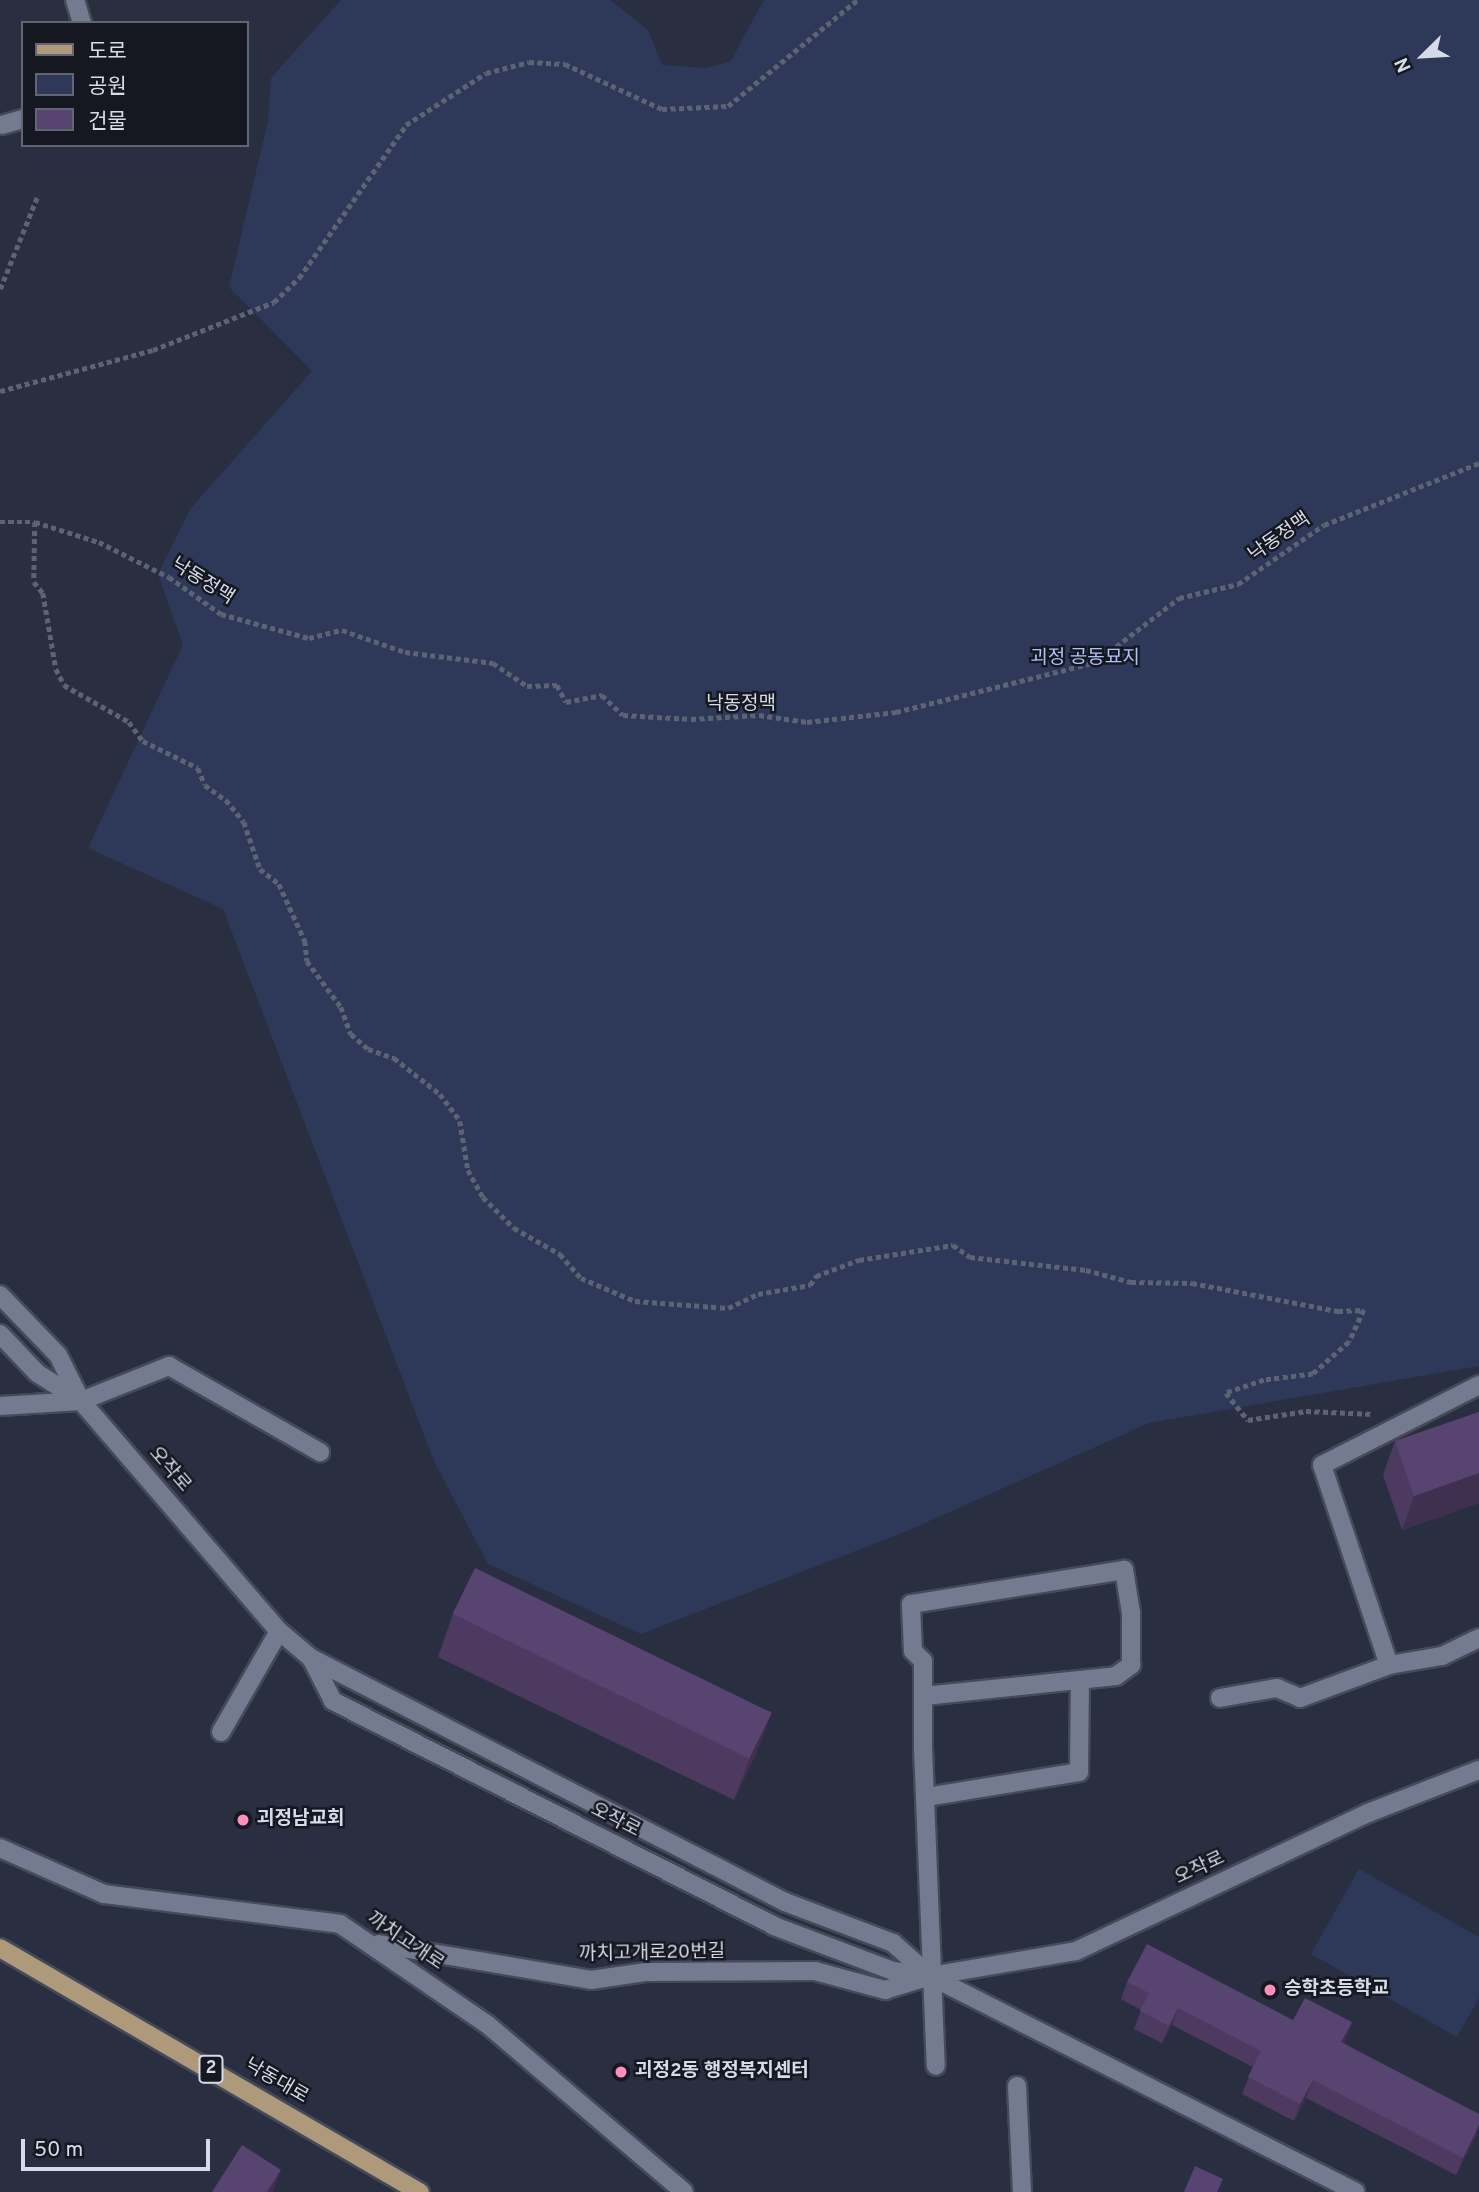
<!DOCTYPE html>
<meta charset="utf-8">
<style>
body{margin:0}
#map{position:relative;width:1479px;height:2192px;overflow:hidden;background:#292f41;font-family:Overpass,"Noto Sans KR",sans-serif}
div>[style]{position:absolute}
.green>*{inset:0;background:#2e395a}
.path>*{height:4.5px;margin-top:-2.25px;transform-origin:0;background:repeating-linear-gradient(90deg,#5d6373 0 5px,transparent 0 8.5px)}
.roads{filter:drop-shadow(2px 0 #454a59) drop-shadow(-2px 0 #454a59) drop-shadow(0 2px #454a59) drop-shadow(0 -2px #454a59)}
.minor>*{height:18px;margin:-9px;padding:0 9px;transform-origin:9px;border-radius:9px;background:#747b90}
.major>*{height:18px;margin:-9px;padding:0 9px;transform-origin:9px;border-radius:9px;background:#ae9a7b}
.wall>*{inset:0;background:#4c3a60}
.shaded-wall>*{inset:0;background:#3e304e}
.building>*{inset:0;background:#584470;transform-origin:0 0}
.dots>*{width:19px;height:19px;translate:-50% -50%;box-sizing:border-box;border:4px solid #151820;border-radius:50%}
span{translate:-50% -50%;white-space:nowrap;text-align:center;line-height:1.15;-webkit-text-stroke:5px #151820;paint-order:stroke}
.shield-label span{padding:2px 5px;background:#151820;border:2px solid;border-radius:5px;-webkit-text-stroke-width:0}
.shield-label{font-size:18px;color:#d7dbe7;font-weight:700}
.street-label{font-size:19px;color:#d7dbe7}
.park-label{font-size:19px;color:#aec2fb}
.poi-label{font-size:19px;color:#d7dbe7;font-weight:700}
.left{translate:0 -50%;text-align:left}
.legend{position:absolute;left:21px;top:21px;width:228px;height:126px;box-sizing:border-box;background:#151820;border:2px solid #636670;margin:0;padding:9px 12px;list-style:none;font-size:21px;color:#d7dbe7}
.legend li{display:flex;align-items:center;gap:14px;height:35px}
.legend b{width:35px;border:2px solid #636670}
.north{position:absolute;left:1388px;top:21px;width:70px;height:70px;-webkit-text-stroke:5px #151820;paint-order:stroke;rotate:246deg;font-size:19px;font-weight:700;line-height:28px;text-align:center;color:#d7dbe7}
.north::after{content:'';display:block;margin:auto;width:24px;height:32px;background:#d7dbe7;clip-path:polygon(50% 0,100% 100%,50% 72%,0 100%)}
.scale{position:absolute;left:21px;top:2139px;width:189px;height:32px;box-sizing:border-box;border:4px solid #d7dbe7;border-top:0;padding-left:9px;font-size:21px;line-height:24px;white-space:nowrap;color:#d7dbe7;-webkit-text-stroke:5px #151820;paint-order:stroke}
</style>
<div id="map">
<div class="green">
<i style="clip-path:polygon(341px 0,610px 0,648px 30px,662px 65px,705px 68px,730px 62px,764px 0,1479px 0,1479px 1366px,1149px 1423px,907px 1531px,641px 1634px,488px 1564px,434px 1461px,223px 909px,88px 848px,183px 645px,158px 574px,191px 508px,312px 371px,229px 287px,268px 121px,271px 78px)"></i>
<i style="clip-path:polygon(1359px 1869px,1479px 1937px,1479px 1998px,1457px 2037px,1311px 1954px)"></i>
</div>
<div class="path">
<i style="left:0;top:289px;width:101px;rotate:-68deg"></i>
<i style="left:0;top:391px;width:158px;rotate:-15deg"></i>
<i style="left:153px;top:350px;width:130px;rotate:-21.6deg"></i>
<i style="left:274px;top:302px;width:35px;rotate:-44deg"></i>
<i style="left:299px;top:278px;width:187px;rotate:-55deg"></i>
<i style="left:406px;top:125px;width:95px;rotate:-33deg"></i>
<i style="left:486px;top:73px;width:44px;rotate:-14.3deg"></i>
<i style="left:529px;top:62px;width:36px;rotate:3deg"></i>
<i style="left:565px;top:64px;width:107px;rotate:24.9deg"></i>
<i style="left:662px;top:109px;width:66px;rotate:-2.6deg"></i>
<i style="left:728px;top:106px;width:167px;rotate:-39.4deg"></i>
<i style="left:0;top:522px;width:35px"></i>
<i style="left:35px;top:522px;width:67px;rotate:17.4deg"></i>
<i style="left:99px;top:542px;width:78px;rotate:26.6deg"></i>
<i style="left:169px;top:577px;width:64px;rotate:35.4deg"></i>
<i style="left:221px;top:614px;width:91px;rotate:15.3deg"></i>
<i style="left:309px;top:638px;width:34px;rotate:-14deg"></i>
<i style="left:342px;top:630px;width:67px;rotate:19.2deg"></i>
<i style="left:405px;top:652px;width:89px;rotate:7.1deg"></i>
<i style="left:493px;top:663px;width:41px;rotate:34.1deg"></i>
<i style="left:527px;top:686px;width:30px;rotate:-2deg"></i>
<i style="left:557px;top:685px;width:19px;rotate:62deg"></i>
<i style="left:566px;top:702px;width:37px;rotate:-11deg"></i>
<i style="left:602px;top:695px;width:29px;rotate:44deg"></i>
<i style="left:623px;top:715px;width:68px;rotate:3.4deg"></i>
<i style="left:691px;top:719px;width:68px;rotate:-3.4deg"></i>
<i style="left:759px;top:715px;width:49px;rotate:8.3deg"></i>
<i style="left:807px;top:722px;width:90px;rotate:-6.4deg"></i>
<i style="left:896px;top:712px;width:206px;rotate:-14deg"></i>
<i style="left:1096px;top:662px;width:105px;rotate:-37.6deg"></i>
<i style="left:1179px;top:598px;width:61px;rotate:-13.3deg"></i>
<i style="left:1238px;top:584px;width:104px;rotate:-34.5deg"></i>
<i style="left:1324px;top:525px;width:167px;rotate:-21.8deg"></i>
<i style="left:35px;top:522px;width:60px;rotate:91deg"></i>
<i style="left:34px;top:582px;width:14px;rotate:51deg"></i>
<i style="left:43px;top:593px;width:77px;rotate:80.3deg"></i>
<i style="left:56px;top:669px;width:18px;rotate:63deg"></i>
<i style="left:64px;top:685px;width:75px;rotate:29.6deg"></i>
<i style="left:129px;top:722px;width:24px;rotate:54deg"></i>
<i style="left:143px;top:741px;width:61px;rotate:26.1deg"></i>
<i style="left:198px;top:768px;width:18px;rotate:68deg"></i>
<i style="left:205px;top:785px;width:26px;rotate:36deg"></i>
<i style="left:226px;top:800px;width:28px;rotate:51deg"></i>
<i style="left:244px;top:822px;width:50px;rotate:71.2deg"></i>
<i style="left:260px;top:869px;width:24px;rotate:38deg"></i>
<i style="left:279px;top:884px;width:63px;rotate:65.5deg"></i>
<i style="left:305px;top:941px;width:20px;rotate:84deg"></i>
<i style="left:307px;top:961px;width:57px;rotate:53.5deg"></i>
<i style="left:341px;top:1007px;width:29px;rotate:70deg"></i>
<i style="left:351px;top:1034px;width:23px;rotate:41deg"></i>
<i style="left:368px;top:1049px;width:28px;rotate:19deg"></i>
<i style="left:394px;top:1058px;width:58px;rotate:38deg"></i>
<i style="left:440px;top:1094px;width:34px;rotate:53deg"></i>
<i style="left:460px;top:1121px;width:50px;rotate:80.7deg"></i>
<i style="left:468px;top:1170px;width:31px;rotate:61deg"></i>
<i style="left:483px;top:1197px;width:44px;rotate:45deg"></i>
<i style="left:514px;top:1228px;width:53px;rotate:29.5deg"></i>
<i style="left:560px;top:1254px;width:32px;rotate:49deg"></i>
<i style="left:581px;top:1278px;width:59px;rotate:23.1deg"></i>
<i style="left:635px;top:1301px;width:93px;rotate:4.3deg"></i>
<i style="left:728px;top:1308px;width:33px;rotate:-25deg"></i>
<i style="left:758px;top:1294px;width:53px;rotate:-9.8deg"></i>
<i style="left:810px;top:1285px;width:11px;rotate:-56deg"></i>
<i style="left:816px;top:1276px;width:46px;rotate:-20.4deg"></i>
<i style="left:859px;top:1260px;width:95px;rotate:-9.1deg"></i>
<i style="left:953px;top:1245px;width:21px;rotate:35deg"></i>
<i style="left:970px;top:1257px;width:117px;rotate:6.4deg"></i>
<i style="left:1086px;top:1270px;width:47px;rotate:14.9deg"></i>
<i style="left:1131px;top:1282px;width:61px;rotate:0.9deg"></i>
<i style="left:1192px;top:1283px;width:149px;rotate:10.9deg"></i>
<i style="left:1338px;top:1311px;width:26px;rotate:-2deg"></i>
<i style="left:1364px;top:1310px;width:35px;rotate:115deg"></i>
<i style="left:1349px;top:1342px;width:48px;rotate:138.4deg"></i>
<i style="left:1313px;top:1374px;width:49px;rotate:173deg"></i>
<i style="left:1264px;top:1380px;width:40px;rotate:161.1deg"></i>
<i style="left:1226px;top:1393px;width:35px;rotate:51deg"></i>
<i style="left:1248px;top:1420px;width:59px;rotate:-8.8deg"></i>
<i style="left:1306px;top:1411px;width:67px;rotate:2.6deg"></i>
</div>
<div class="roads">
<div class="minor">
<i style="left:75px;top:0;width:24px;rotate:73deg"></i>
<i style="left:2px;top:125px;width:22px;rotate:-16deg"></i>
<i style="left:0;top:1295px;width:83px;rotate:46deg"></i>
<i style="left:58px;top:1355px;width:51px;rotate:63.4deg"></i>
<i style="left:81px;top:1401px;width:303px;rotate:49.3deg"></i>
<i style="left:279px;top:1631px;width:42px;rotate:40.2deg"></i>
<i style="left:311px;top:1658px;width:533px;rotate:27.24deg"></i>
<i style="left:785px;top:1902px;width:116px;rotate:20.8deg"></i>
<i style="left:893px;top:1943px;width:50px;rotate:41.7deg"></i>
<i style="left:930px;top:1976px;width:477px;rotate:26.9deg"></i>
<i style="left:0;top:1334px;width:54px;rotate:46.5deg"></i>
<i style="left:37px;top:1373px;width:52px;rotate:32.5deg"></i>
<i style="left:1479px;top:1385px;width:176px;rotate:153deg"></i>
<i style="left:1322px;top:1465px;width:211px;rotate:71.5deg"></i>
<i style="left:1389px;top:1665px;width:54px;rotate:-9.6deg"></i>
<i style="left:1442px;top:1656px;width:41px;rotate:-25.9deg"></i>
<i style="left:0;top:1406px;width:81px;rotate:-3.5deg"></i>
<i style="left:81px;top:1401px;width:95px;rotate:-21.7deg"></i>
<i style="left:169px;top:1366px;width:174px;rotate:29.7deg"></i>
<i style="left:311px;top:1658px;width:48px;rotate:62.9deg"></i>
<i style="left:333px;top:1701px;width:495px;rotate:27deg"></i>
<i style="left:774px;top:1926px;width:127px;rotate:20.7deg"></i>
<i style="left:893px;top:1971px;width:37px;rotate:8deg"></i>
<i style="left:930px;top:1976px;width:148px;rotate:-9.7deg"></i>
<i style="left:1076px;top:1951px;width:323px;rotate:-25.3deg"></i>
<i style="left:1368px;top:1813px;width:119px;rotate:-21.2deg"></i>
<i style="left:924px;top:1696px;width:193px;rotate:-5.9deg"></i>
<i style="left:1116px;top:1676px;width:19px;rotate:-36deg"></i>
<i style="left:1131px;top:1665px;width:52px;rotate:-90deg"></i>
<i style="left:1131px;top:1613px;width:44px;rotate:-99.2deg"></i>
<i style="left:1124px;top:1570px;width:216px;rotate:170.9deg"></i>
<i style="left:911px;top:1604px;width:47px;rotate:87.6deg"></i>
<i style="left:913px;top:1651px;width:14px;rotate:45deg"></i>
<i style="left:923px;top:1661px;width:87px;rotate:90deg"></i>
<i style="left:923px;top:1748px;width:318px;rotate:87.7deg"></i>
<i style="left:1220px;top:1698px;width:58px;rotate:-10deg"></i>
<i style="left:1277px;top:1688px;width:25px;rotate:23deg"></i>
<i style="left:1300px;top:1698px;width:95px;rotate:-20.3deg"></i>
<i style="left:221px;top:1732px;width:116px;rotate:-60.1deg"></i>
<i style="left:927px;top:1797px;width:154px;rotate:-9.3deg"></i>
<i style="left:1079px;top:1772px;width:89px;rotate:-89.4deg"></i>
<i style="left:0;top:1848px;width:114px;rotate:23.9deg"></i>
<i style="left:104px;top:1894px;width:238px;rotate:7.2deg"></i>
<i style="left:340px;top:1924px;width:179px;rotate:34.3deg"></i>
<i style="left:488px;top:2025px;width:257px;rotate:40.4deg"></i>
<i style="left:379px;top:1944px;width:215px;rotate:9.6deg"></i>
<i style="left:591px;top:1980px;width:56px;rotate:-8.3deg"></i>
<i style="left:646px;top:1972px;width:169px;rotate:-0.3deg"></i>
<i style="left:815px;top:1971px;width:73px;rotate:15.2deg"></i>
<i style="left:885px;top:1990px;width:41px;rotate:-17.1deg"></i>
<i style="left:1017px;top:2086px;width:106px;rotate:87.3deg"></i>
</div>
<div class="major">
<i style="left:0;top:1948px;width:486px;rotate:30.2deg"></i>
</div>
</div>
<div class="wall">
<i style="clip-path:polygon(1479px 1412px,1479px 1503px,1402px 1530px,1383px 1475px,1395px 1441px)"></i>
<i style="clip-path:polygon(453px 1614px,772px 1712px,756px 1754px,734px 1800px,438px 1657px)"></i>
<i style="clip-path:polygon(1127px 1982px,1293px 2020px,1352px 2022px,1344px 2043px,1477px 2134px,1456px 2175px,1306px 2098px,1294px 2121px,1242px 2094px,1253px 2067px,1172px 2025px,1162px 2043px,1134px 2029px,1141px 2010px,1121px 1999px)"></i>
</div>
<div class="shaded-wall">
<i style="clip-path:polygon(1479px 1473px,1479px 1503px,1402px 1530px,1414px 1496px)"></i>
<i style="clip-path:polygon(772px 1712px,756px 1754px,734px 1800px,750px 1757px)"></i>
<i style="clip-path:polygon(1178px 2008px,1172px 2025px,1162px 2043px,1169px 2026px)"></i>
<i style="clip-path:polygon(1352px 2022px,1346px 2040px,1335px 2060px,1341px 2042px)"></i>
<i style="clip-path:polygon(1313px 2080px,1306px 2098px,1294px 2121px,1300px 2104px)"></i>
<i style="clip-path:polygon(1479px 2125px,1477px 2134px,1456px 2175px,1463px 2158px)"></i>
<i style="clip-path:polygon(281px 2170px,273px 2192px,267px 2192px)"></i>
</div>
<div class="building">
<i style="clip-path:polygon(1479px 1412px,1479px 1473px,1414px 1496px,1395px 1441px)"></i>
<i style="left:475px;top:1568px;width:330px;height:51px;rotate:26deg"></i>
<i style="clip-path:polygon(1147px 1944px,1293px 2020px,1305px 1998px,1352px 2022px,1341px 2042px,1479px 2114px,1479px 2125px,1463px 2158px,1313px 2080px,1300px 2104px,1248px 2077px,1261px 2051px,1178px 2008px,1169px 2026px,1140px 2011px,1149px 1993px,1127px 1982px)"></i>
<i style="clip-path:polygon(242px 2145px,281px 2170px,267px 2192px,212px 2192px)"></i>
<i style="clip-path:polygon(1195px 2166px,1223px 2179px,1217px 2192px,1184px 2192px)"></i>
</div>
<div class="dots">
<i style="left:243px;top:1820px;background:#fe8ebc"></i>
<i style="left:1270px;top:1990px;background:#fe8ebc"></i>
<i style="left:621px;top:2072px;background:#fe8ebc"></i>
</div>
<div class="shield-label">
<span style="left:211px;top:2069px">2</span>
</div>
<div class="street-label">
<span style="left:1280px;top:538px;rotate:-35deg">낙동정맥</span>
<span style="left:202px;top:582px;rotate:32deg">낙동정맥</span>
<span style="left:741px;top:705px">낙동정맥</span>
<span style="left:169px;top:1470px;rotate:49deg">오작로</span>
<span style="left:615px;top:1821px;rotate:27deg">오작로</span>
<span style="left:1200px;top:1869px;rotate:-25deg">오작로</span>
<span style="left:405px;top:1942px;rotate:34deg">까치고개로</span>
<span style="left:652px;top:1954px;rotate:-1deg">까치고개로20번길</span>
<span style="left:276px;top:2082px;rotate:30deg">낙동대로</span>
</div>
<div class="park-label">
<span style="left:1085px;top:659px">괴정 공동묘지</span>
</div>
<div class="poi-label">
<span class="left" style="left:257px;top:1820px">괴정남교회</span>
<span class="left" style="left:1284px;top:1990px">승학초등학교</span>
<span class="left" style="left:635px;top:2072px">괴정2동 행정복지센터</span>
</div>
<ul class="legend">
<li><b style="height:9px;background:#ae9a7b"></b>도로</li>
<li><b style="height:19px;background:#2e395a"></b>공원</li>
<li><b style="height:19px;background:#584470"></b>건물</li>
</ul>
<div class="north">N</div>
<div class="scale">50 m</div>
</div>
